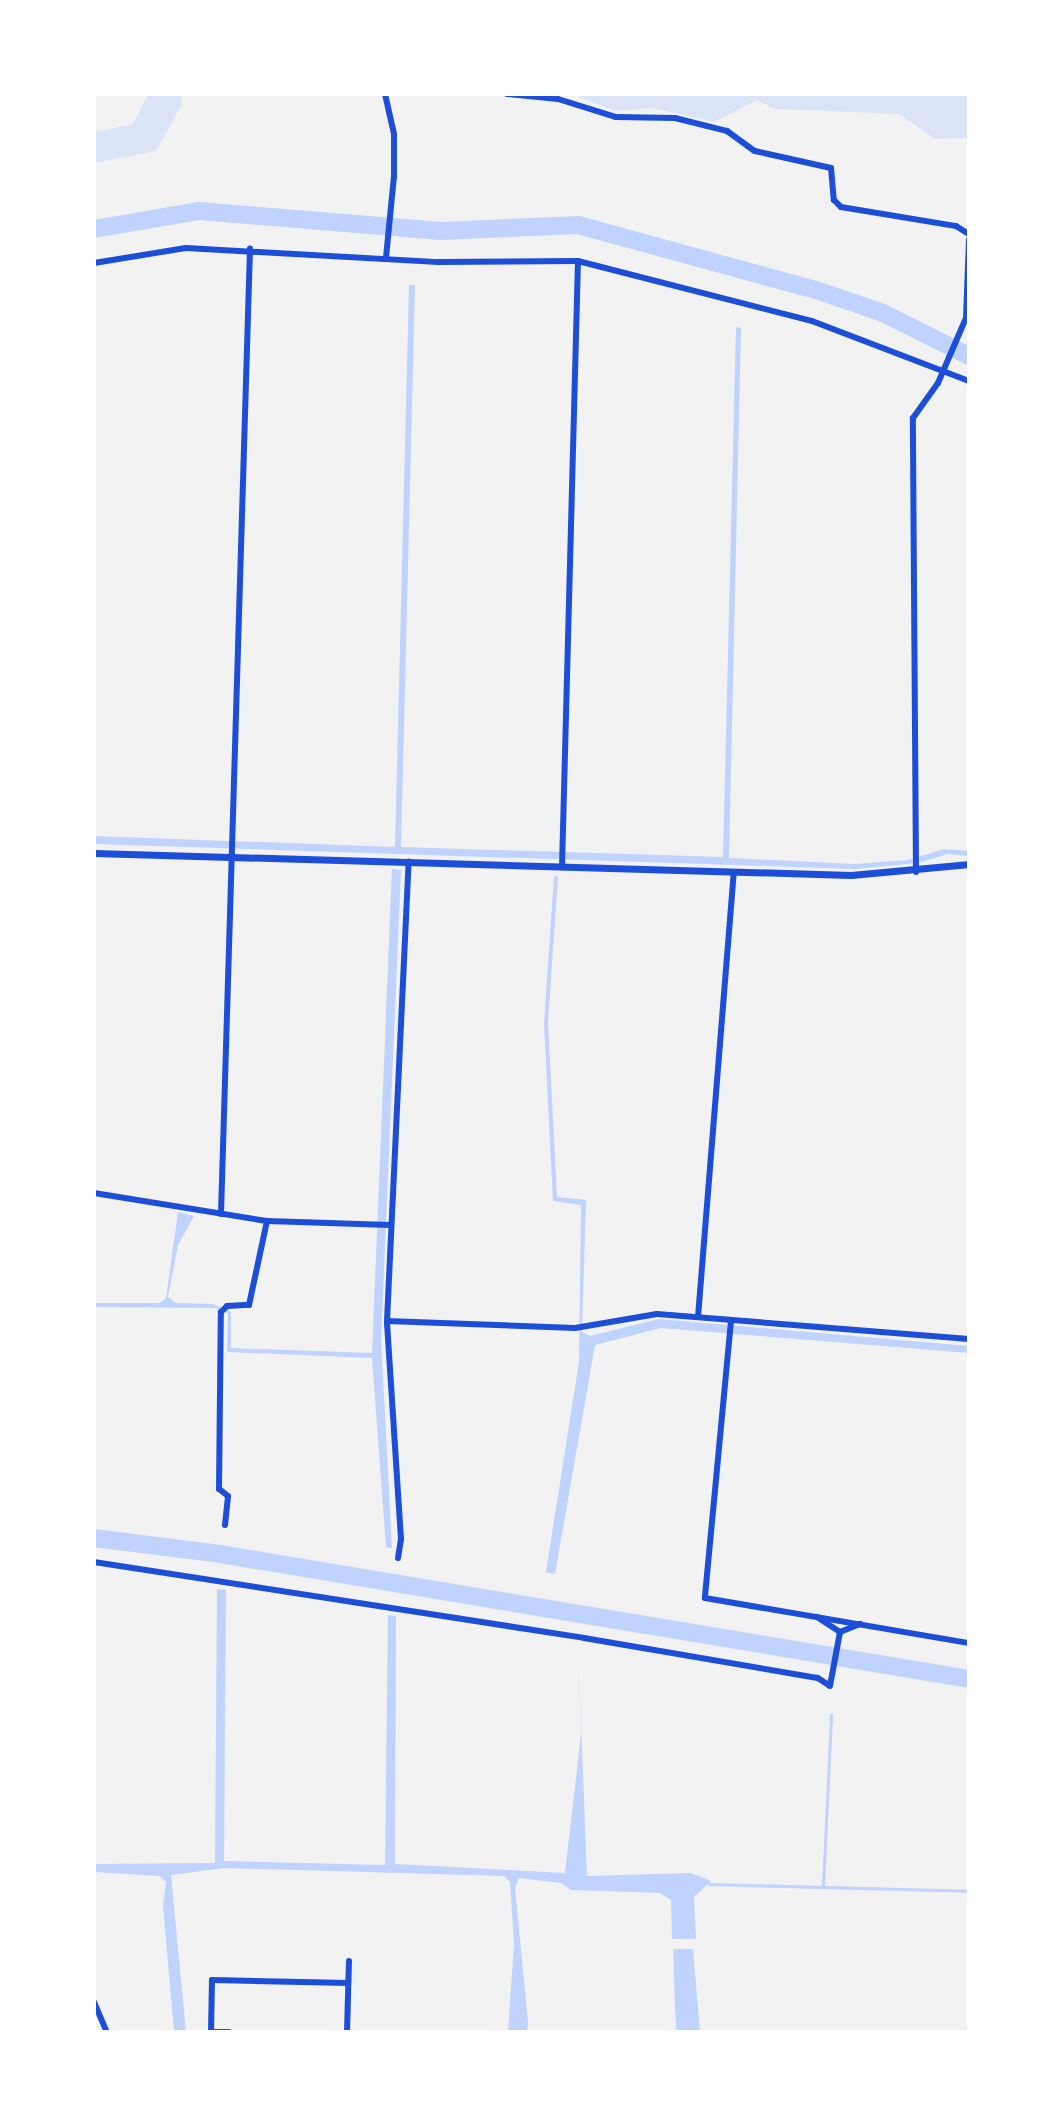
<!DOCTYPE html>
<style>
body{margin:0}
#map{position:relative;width:1063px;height:2126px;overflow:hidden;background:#f2f2f2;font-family:Georgia,serif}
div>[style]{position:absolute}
.green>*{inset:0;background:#dbe4f7}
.water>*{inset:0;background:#bfd3fe}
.stream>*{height:3px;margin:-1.5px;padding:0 1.5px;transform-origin:1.5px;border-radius:1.5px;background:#bfd3fe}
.river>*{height:18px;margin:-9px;padding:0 9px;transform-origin:9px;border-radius:9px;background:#bfd3fe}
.minor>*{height:6px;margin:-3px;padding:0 3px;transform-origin:3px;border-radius:3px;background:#1d4ed8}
.tertiary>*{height:7px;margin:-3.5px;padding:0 3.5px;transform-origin:3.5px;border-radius:3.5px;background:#1d4ed8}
span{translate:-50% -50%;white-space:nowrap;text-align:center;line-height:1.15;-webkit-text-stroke:6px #fff;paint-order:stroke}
.frame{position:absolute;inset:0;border:96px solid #fff;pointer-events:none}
</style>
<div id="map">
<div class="green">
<i style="clip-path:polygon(148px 94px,181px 94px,182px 104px,156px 151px,94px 163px,94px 132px,133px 124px)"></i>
<i style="clip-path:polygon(571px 94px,969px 94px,969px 138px,935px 139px,899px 114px,775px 109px,757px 100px,714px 122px,652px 108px,616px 111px)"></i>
</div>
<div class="water">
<i style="clip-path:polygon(409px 285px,415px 285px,401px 847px,723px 857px,736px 327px,741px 328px,729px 858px,855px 864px,908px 860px,944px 849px,969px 851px,969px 856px,948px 854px,918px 863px,855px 869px,94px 844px,94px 836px,395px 847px)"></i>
<i style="clip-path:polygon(392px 869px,401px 870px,381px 1339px,392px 1548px,386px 1547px,372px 1358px,227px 1352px,228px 1313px,216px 1308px,94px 1307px,94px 1303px,160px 1303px,166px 1298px,178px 1212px,194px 1216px,178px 1245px,168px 1297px,176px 1303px,213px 1304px,231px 1312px,231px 1348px,372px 1353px)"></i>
<i style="clip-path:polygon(554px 876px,558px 877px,548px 1022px,557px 1197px,586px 1200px,582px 1332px,590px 1336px,659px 1319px,969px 1346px,969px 1353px,661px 1328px,595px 1345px,555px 1574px,546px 1572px,579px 1362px,581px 1205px,553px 1201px,544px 1024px)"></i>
<i style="clip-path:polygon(217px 1589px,226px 1590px,224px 1861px,385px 1865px,388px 1615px,396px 1616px,395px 1864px,565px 1873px,581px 1734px,578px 1646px,587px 1876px,691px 1873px,711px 1881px,694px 1897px,696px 1939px,672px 1939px,671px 1900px,660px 1893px,571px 1890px,561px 1883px,519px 1878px,515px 1888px,528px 2022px,527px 2032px,508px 2032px,514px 1944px,510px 1882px,504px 1876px,224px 1868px,171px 1875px,186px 2032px,174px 2032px,163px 1905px,166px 1882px,159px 1876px,94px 1872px,94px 1864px,215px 1863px)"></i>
<i style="clip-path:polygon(673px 1949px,693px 1949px,700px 2032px,676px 2032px)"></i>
</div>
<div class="stream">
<i style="left:709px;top:1884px;width:260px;rotate:1.5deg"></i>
<i style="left:823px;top:1886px;width:172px;rotate:-87.3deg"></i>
</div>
<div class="river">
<i style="left:94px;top:229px;width:107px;rotate:-9.7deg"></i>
<i style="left:199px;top:211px;width:243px;rotate:4.7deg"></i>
<i style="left:441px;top:231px;width:137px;rotate:-2.5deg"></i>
<i style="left:578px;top:225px;width:247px;rotate:15.3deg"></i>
<i style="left:816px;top:290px;width:71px;rotate:18.9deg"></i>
<i style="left:883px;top:313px;width:96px;rotate:26.6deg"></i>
<i style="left:94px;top:1538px;width:127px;rotate:7.2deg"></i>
<i style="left:220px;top:1554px;width:759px;rotate:9.47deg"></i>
</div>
<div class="minor">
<i style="left:385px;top:94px;width:41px;rotate:77.3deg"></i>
<i style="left:394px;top:134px;width:42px;rotate:90deg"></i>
<i style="left:394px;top:176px;width:82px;rotate:95.6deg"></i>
<i style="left:507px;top:94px;width:51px;rotate:5.6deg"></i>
<i style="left:558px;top:99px;width:61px;rotate:17.2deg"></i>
<i style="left:616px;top:117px;width:59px;rotate:1deg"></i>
<i style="left:675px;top:118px;width:54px;rotate:14deg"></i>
<i style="left:727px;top:131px;width:34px;rotate:36deg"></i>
<i style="left:755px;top:151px;width:78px;rotate:12.6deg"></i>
<i style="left:831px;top:168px;width:32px;rotate:85deg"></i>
<i style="left:834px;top:200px;width:10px;rotate:45deg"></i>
<i style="left:841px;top:207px;width:117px;rotate:9.4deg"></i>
<i style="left:956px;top:226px;width:15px;rotate:32deg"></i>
<i style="left:94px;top:263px;width:93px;rotate:-9.3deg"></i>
<i style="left:186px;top:248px;width:253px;rotate:3.2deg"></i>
<i style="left:439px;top:262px;width:139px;rotate:-0.4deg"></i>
<i style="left:578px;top:261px;width:242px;rotate:14.4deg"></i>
<i style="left:812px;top:321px;width:168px;rotate:20.9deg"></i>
<i style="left:562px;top:867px;width:606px;rotate:-88.49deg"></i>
<i style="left:916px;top:872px;width:454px;rotate:-90.4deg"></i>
<i style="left:913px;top:418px;width:43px;rotate:-54.5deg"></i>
<i style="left:938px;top:383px;width:71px;rotate:-66.7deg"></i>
<i style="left:966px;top:318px;width:78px;rotate:-87.8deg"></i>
<i style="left:94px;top:1193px;width:175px;rotate:9.2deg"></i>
<i style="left:267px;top:1221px;width:123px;rotate:1.9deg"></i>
<i style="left:221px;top:1214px;width:966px;rotate:-88.28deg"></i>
<i style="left:698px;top:1317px;width:445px;rotate:-85.4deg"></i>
<i style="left:387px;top:1321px;width:188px;rotate:2.1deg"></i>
<i style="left:575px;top:1328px;width:83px;rotate:-9.7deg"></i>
<i style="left:657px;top:1314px;width:313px;rotate:4.6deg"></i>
<i style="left:731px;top:1321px;width:278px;rotate:95.4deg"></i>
<i style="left:705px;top:1598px;width:268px;rotate:9.7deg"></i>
<i style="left:225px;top:1525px;width:29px;rotate:-84deg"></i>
<i style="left:228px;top:1496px;width:11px;rotate:-142deg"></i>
<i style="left:219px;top:1489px;width:177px;rotate:-89.4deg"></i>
<i style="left:221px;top:1312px;width:8px;rotate:-45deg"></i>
<i style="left:227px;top:1306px;width:22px;rotate:-3deg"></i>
<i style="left:249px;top:1305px;width:86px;rotate:-77.9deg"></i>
<i style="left:398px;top:1558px;width:19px;rotate:-81deg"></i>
<i style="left:401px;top:1539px;width:218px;rotate:-93.7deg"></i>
<i style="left:387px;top:1321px;width:460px;rotate:-87.3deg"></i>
<i style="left:94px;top:1562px;width:496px;rotate:8.8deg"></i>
<i style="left:584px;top:1638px;width:237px;rotate:9.7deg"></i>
<i style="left:818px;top:1678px;width:14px;rotate:34deg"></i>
<i style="left:830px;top:1686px;width:55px;rotate:-79.5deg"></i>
<i style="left:817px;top:1617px;width:27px;rotate:33deg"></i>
<i style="left:840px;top:1632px;width:22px;rotate:-22deg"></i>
<i style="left:94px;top:2002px;width:33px;rotate:67deg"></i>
<i style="left:229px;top:2032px;width:18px;rotate:180deg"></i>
<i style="left:211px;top:2032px;width:52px;rotate:-88.9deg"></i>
<i style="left:212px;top:1980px;width:136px;rotate:1.3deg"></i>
<i style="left:347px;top:2032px;width:71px;rotate:-88.4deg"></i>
</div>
<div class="tertiary">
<i style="left:94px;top:853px;width:757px;rotate:1.66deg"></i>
<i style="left:851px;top:875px;width:119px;rotate:-5.3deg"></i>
</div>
<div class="frame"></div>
</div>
